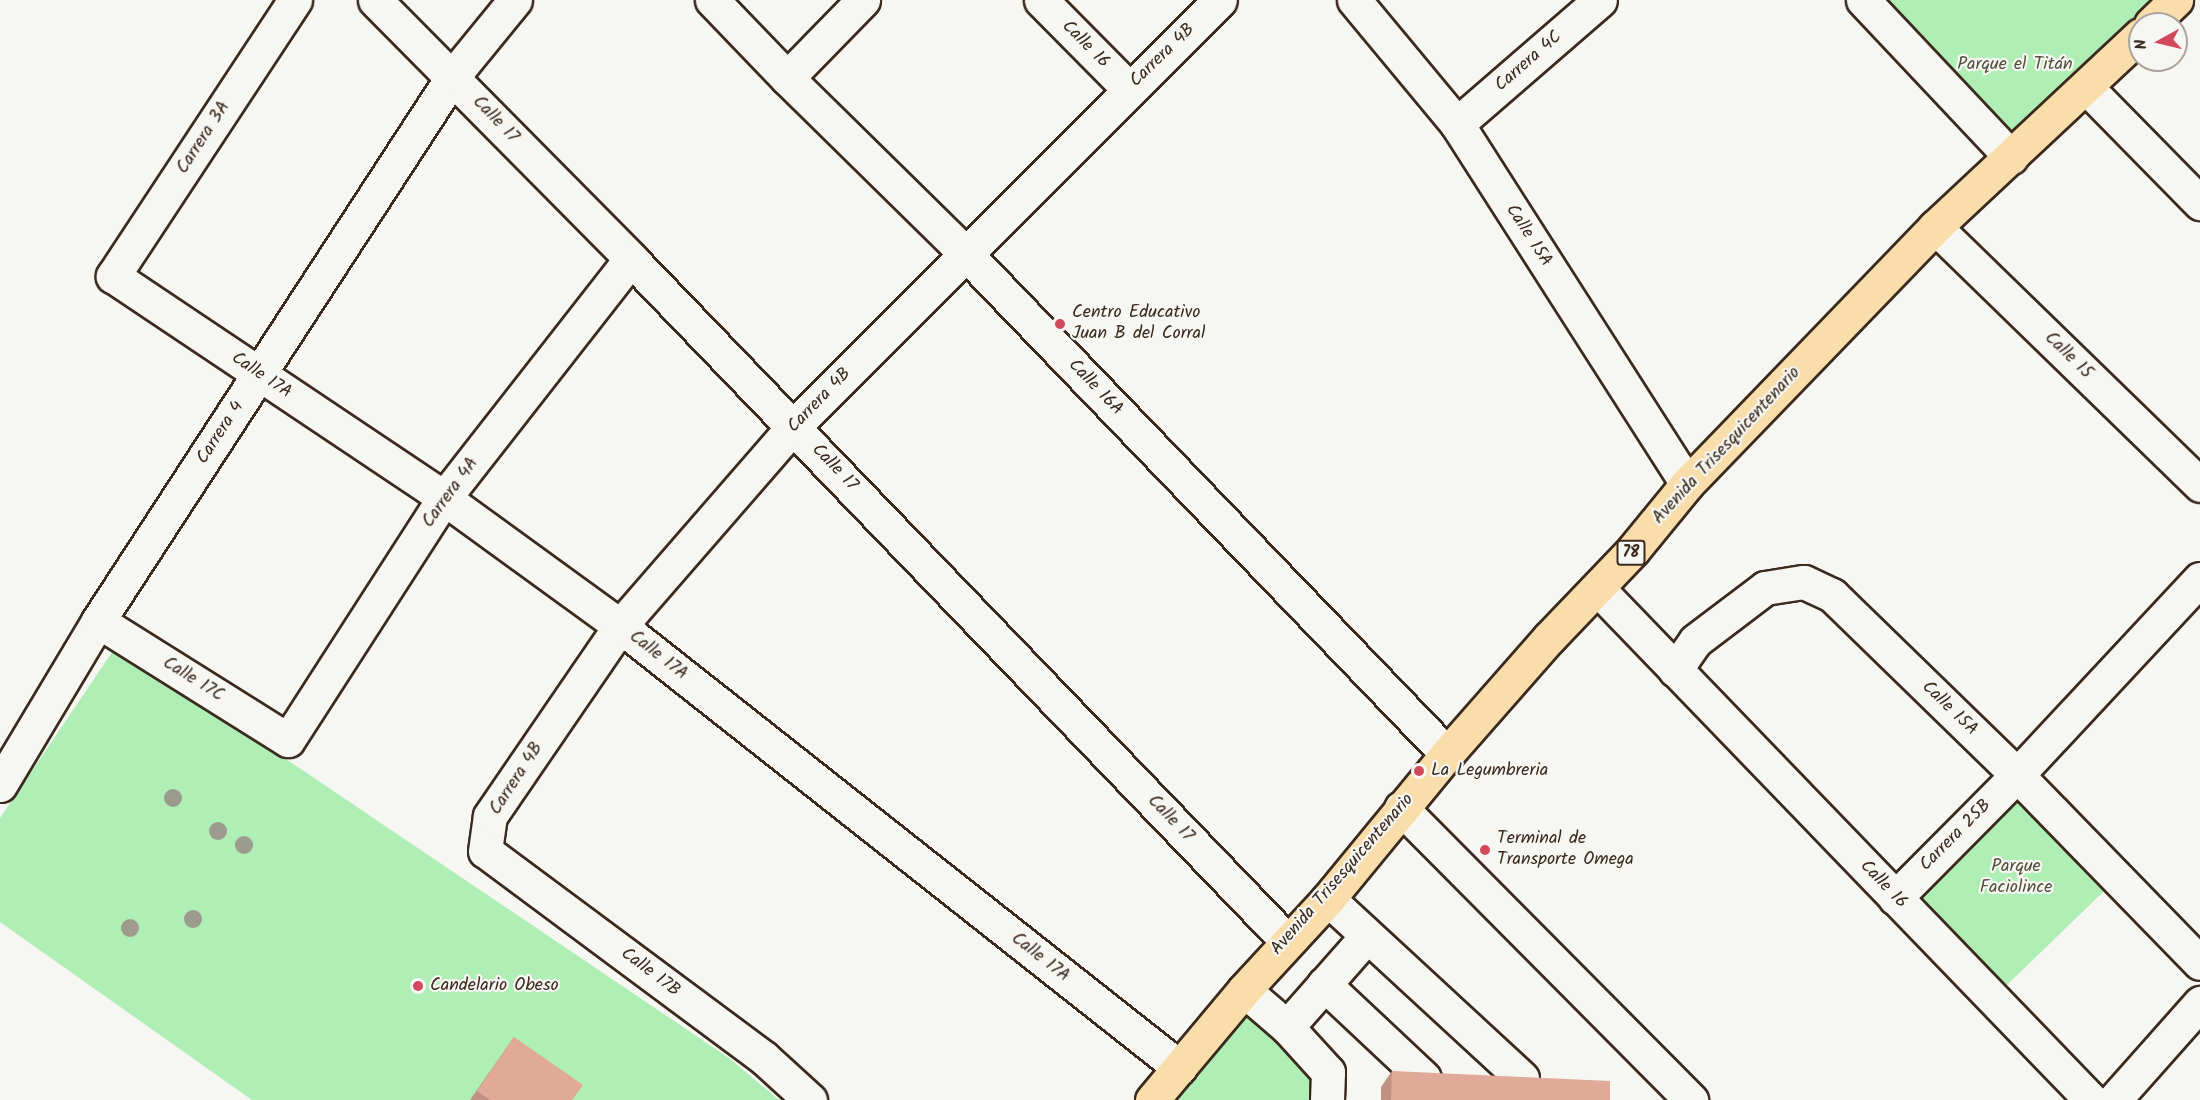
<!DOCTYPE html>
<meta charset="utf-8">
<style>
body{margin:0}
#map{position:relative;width:2200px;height:1100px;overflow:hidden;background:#f6f6f2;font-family:Kalam,sans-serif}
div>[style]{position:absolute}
.green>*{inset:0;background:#afeeb5;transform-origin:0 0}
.roads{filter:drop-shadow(2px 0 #3b2a1e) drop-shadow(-2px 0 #3b2a1e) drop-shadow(0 2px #3b2a1e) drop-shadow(0 -2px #3b2a1e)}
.minor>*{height:33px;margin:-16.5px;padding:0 16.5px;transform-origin:16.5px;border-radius:16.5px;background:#f6f6f2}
.highway>*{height:33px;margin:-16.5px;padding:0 16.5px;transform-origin:16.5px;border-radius:16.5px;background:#f9deab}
.trees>*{width:18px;height:18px;margin:-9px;border-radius:50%;background:#9c9b8e}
.wall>*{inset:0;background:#c29183}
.building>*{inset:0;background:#e1a998}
.dots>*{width:16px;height:16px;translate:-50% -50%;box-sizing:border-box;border:3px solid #f6f6f2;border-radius:50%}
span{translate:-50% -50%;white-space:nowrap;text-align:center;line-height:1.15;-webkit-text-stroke:4.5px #f6f6f2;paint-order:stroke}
.shield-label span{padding:2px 4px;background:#f6f6f2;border:2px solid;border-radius:4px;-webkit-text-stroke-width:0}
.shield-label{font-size:16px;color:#3b2a1e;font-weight:700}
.street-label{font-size:18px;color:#3b2a1e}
.park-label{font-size:18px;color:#52513c}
.poi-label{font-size:18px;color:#3b2a1e}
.left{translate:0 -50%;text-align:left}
.north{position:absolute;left:2128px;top:12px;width:60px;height:60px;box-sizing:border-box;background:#f6f6f2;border:2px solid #aba49d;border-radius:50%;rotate:262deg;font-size:16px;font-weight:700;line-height:24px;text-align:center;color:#3b2a1e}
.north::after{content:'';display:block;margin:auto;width:21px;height:27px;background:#d1495b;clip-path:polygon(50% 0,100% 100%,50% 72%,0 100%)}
</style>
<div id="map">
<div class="green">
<i style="clip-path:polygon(1863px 0,2174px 0,2011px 157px)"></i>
<i style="clip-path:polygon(117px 645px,729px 1058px,779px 1100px,252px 1100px,0 922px,0 818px)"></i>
<i style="left:2017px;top:775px;width:144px;height:173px;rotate:46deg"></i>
<i style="clip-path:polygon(1244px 990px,1287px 1027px,1327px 1100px,1152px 1100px)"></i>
</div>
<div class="roads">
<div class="minor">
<i style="left:295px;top:0;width:331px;rotate:123.4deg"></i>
<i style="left:113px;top:276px;width:399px;rotate:33.8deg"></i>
<i style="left:444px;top:498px;width:218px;rotate:36deg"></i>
<i style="left:620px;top:626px;width:713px;rotate:38.28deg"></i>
<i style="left:375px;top:0;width:364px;rotate:45.3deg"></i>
<i style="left:631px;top:259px;width:946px;rotate:46.11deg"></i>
<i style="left:712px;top:0;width:108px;rotate:46.1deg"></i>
<i style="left:787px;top:78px;width:251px;rotate:44.5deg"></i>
<i style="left:966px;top:254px;width:694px;rotate:46.11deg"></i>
<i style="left:1041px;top:0;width:125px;rotate:45.3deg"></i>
<i style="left:1354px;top:0;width:161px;rotate:50.3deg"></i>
<i style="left:1457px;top:124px;width:427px;rotate:57.4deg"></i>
<i style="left:1863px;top:0;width:216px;rotate:46.7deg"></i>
<i style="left:787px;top:78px;width:109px;rotate:-45.7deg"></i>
<i style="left:2086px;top:87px;width:163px;rotate:45.5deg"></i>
<i style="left:1457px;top:124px;width:189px;rotate:-40.9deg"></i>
<i style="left:1935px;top:227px;width:370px;rotate:44.2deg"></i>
<i style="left:1598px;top:589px;width:710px;rotate:46.03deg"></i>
<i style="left:98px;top:621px;width:224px;rotate:32.1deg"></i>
<i style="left:288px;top:740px;width:288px;rotate:-57.2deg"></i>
<i style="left:444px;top:498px;width:303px;rotate:-52deg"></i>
<i style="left:1675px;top:670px;width:35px;rotate:-55deg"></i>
<i style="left:1695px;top:641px;width:88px;rotate:-37.1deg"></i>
<i style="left:1765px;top:588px;width:39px;rotate:-9deg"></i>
<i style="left:1804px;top:582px;width:31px;rotate:25deg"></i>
<i style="left:1832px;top:595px;width:258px;rotate:44.2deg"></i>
<i style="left:2017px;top:775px;width:262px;rotate:45.8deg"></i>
<i style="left:0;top:785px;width:191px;rotate:-59.1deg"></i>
<i style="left:98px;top:621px;width:650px;rotate:-56.92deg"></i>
<i style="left:453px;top:76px;width:98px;rotate:-50.8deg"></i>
<i style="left:1401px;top:808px;width:412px;rotate:45.2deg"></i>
<i style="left:1895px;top:898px;width:173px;rotate:-45.2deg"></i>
<i style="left:2017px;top:775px;width:268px;rotate:-47deg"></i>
<i style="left:1328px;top:899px;width:264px;rotate:42.7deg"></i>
<i style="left:1324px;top:984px;width:137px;rotate:43.2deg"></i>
<i style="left:1244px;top:990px;width:57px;rotate:40.7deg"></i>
<i style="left:1287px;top:1027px;width:61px;rotate:47.7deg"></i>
<i style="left:1328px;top:1072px;width:28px;rotate:92deg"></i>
<i style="left:1287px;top:1027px;width:120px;rotate:-48.7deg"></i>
<i style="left:810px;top:1100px;width:62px;rotate:-137.6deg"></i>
<i style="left:764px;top:1058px;width:347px;rotate:-143.4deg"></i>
<i style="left:485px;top:851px;width:35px;rotate:-82deg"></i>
<i style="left:490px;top:816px;width:230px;rotate:-55.6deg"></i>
<i style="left:620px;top:626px;width:265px;rotate:-49deg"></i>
<i style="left:794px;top:426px;width:602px;rotate:-45deg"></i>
<i style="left:2114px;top:1100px;width:130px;rotate:-48.4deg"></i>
</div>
<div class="highway">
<i style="left:2151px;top:24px;width:35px;rotate:-44deg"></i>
<i style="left:1152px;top:1100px;width:143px;rotate:-50.1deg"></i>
<i style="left:1244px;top:990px;width:124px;rotate:-47.3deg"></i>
<i style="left:1328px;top:899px;width:188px;rotate:-50.6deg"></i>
<i style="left:1447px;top:754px;width:154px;rotate:-48.7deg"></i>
<i style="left:1549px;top:638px;width:122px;rotate:-46.3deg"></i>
<i style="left:1633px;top:550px;width:85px;rotate:-50.7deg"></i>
<i style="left:1687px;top:484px;width:357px;rotate:-46deg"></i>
<i style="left:1935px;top:227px;width:281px;rotate:-43.1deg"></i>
</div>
</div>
<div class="trees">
<i style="left:173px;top:798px"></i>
<i style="left:218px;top:831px"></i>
<i style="left:244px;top:845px"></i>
<i style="left:193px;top:919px"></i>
<i style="left:130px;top:928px"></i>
</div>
<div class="wall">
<i style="clip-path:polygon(514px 1037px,572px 1100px,470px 1100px)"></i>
<i style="clip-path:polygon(1392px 1071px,1610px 1100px,1381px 1100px,1381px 1087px)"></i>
</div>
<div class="building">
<i style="clip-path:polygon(514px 1037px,583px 1085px,572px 1100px,490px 1100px,477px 1091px)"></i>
<i style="clip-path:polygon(1392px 1071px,1610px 1081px,1610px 1100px,1391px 1100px)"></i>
</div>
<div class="dots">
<i style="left:1060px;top:324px;background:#d1495b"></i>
<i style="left:1419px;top:771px;background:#d1495b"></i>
<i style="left:1485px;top:850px;background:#d1495b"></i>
<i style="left:418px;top:986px;background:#d1495b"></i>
</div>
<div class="shield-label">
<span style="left:1631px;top:553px">78</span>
</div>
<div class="street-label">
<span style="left:1085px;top:45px;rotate:45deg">Calle 16</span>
<span style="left:1163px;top:56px;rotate:-44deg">Carrera 4B</span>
<span style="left:1529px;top:62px;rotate:-41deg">Carrera 4C</span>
<span style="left:495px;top:120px;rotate:46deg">Calle 17</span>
<span style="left:204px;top:138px;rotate:-57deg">Carrera 3A</span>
<span style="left:1528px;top:236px;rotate:57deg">Calle 15A</span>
<span style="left:2068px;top:356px;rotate:44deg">Calle 15</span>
<span style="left:261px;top:376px;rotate:34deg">Calle 17A</span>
<span style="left:1095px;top:388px;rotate:46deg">Calle 16A</span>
<span style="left:820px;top:401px;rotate:-46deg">Carrera 4B</span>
<span style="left:221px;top:433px;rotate:-57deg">Carrera 4</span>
<span style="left:1727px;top:446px;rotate:-47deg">Avenida Trisesquicentenario</span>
<span style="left:834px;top:468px;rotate:46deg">Calle 17</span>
<span style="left:451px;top:493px;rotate:-54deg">Carrera 4A</span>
<span style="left:658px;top:656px;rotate:38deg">Calle 17A</span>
<span style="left:193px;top:680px;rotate:32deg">Calle 17C</span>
<span style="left:1949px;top:709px;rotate:44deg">Calle 15A</span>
<span style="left:517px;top:779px;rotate:-57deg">Carrera 4B</span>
<span style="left:1170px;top:819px;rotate:46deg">Calle 17</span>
<span style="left:1956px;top:836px;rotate:-45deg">Carrera 25B</span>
<span style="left:1343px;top:875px;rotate:-49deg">Avenida Trisesquicentenario</span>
<span style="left:1883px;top:885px;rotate:46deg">Calle 16</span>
<span style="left:1040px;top:958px;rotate:38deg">Calle 17A</span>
<span style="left:650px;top:973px;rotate:37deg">Calle 17B</span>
</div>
<div class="park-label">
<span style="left:2015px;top:65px">Parque el Titán</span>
<span style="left:2016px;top:878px">Parque<br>Faciolince</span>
</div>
<div class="poi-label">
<span class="left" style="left:1072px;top:324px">Centro Educativo<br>Juan B del Corral</span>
<span class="left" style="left:1431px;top:771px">La Legumbreria</span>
<span class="left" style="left:1497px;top:850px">Terminal de<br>Transporte Omega</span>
<span class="left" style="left:430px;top:986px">Candelario Obeso</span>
</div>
<div class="north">N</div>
</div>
